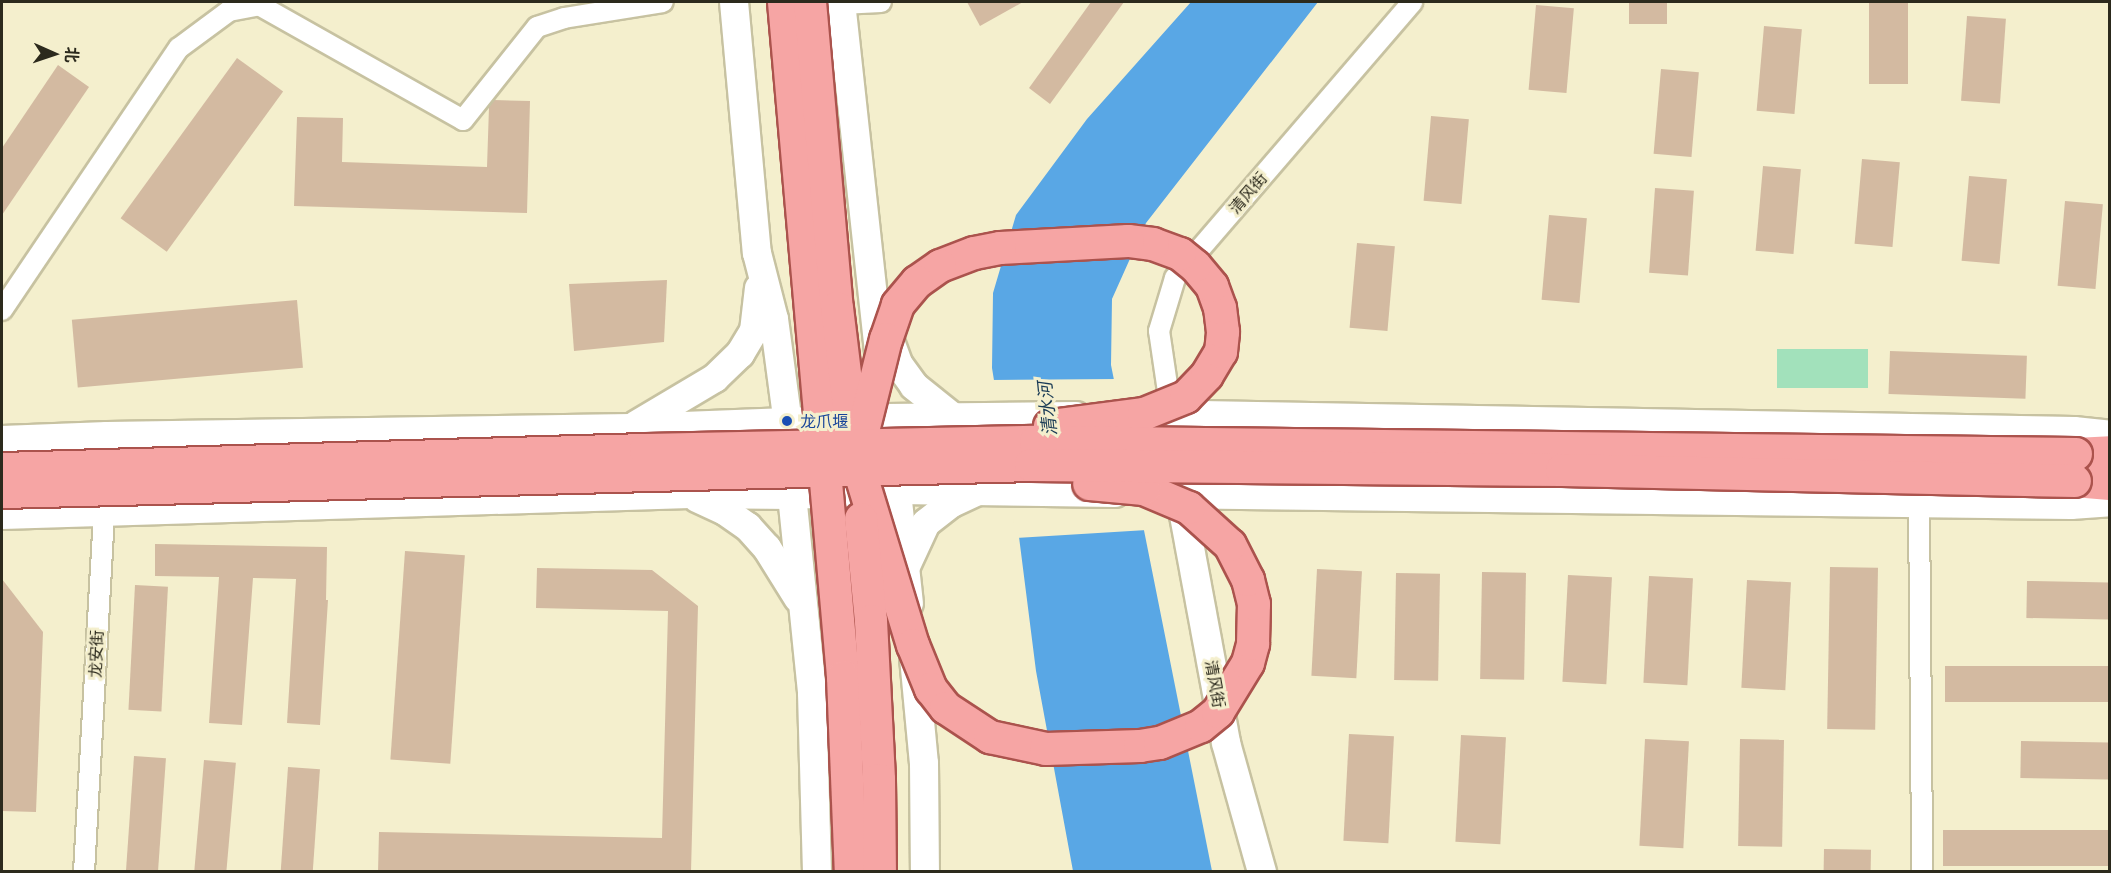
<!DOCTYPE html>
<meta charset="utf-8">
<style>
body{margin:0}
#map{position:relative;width:2111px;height:873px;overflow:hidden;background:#f4efcd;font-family:Commissioner,"Noto Sans SC",sans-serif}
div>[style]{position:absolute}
.green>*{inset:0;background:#a2e1bb;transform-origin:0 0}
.water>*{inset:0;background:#59a7e5}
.pier>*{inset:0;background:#f4efcd}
.building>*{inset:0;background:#d3baa1;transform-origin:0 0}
.roads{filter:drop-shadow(2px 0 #c7c2a1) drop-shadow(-2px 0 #c7c2a1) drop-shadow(0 2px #c7c2a1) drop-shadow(0 -2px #c7c2a1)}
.street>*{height:20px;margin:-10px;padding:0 10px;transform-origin:10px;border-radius:10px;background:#fff}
.secondary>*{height:28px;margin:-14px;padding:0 14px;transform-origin:14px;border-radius:14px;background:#fff}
.primary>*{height:32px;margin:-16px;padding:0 16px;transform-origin:16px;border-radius:16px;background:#f6a5a4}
.bridges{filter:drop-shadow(2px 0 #ab534d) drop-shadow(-2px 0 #ab534d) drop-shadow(0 2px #ab534d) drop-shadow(0 -2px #ab534d)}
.primary-bridge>*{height:32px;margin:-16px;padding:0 16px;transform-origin:16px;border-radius:16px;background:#f6a5a4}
.dots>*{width:16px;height:16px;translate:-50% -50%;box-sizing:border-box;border:3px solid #f4efcd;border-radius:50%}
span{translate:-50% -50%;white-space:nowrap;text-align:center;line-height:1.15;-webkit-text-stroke:6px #f4efcd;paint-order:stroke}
.street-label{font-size:16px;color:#2c2a1d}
.transit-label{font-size:16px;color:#164399}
.left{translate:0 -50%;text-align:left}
.water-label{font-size:18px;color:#1a3b55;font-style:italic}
.frame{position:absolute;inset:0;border:3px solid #2c2a1d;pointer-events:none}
.north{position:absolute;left:24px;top:24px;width:60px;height:60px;-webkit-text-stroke:4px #f4efcd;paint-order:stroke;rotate:93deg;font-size:16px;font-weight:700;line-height:24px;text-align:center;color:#2c2a1d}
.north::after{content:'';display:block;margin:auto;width:21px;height:27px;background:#2c2a1d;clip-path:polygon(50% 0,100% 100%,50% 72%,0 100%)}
</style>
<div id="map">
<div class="green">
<i style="left:1868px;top:349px;width:39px;height:91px;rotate:90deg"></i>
</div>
<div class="water">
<i style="clip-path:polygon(1191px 2px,1318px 2px,1146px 223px,1112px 299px,1111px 365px,1212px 871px,1073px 871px,1036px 671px,1018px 529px,992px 368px,993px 293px,1016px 215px,1087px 119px)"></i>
</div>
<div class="pier">
<i style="clip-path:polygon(1117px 379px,1147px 530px,1016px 538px,991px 380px)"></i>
</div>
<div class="building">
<i style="clip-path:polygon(967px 2px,1023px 2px,980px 26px)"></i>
<i style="clip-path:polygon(1091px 2px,1124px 2px,1050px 104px,1029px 88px)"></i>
<i style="left:1629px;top:2px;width:38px;height:22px"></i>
<i style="left:1869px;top:2px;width:39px;height:82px"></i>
<i style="left:1536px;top:5px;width:38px;height:85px;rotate:5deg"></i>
<i style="left:1967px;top:16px;width:39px;height:85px;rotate:4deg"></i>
<i style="left:1764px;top:26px;width:38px;height:85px;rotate:5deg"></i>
<i style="left:237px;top:58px;width:57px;height:198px;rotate:36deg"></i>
<i style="clip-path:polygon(58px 65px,89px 87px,2px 215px,2px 148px)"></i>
<i style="left:1661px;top:69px;width:38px;height:85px;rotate:5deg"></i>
<i style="clip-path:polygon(494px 100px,530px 101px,527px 213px,294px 206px,297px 117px,343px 118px,342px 162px,487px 167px,489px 107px)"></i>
<i style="left:1431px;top:116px;width:38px;height:85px;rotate:5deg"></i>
<i style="left:1862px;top:159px;width:38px;height:85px;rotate:5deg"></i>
<i style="left:1763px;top:166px;width:38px;height:85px;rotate:5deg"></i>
<i style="left:1969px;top:176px;width:38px;height:85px;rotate:5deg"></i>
<i style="left:1655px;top:188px;width:39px;height:85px;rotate:4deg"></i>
<i style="left:2065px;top:201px;width:38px;height:85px;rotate:5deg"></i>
<i style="left:1549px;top:215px;width:38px;height:85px;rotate:5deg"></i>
<i style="left:1357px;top:243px;width:38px;height:85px;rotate:5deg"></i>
<i style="clip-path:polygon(667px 280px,664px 342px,574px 351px,569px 284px)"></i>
<i style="left:297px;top:300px;width:68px;height:226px;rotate:85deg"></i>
<i style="left:1890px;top:351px;width:137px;height:43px;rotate:2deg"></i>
<i style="clip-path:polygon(155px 544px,327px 547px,326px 600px,328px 600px,320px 725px,287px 723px,296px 579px,253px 578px,242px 725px,209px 723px,219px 577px,155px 576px)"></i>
<i style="left:405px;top:551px;width:60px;height:209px;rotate:4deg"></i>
<i style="left:1830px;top:567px;width:48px;height:162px;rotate:1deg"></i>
<i style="clip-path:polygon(537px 568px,652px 570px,698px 606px,691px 872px,378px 872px,379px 832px,662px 838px,668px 611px,536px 608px)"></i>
<i style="left:1317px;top:569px;width:45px;height:107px;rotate:3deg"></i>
<i style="left:1482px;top:572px;width:44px;height:107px;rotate:1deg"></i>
<i style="left:1396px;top:573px;width:44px;height:107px;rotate:1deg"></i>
<i style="left:1568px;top:575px;width:44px;height:107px;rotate:3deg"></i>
<i style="left:1649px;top:576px;width:44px;height:107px;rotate:3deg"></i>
<i style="clip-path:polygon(2px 579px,43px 632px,36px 812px,2px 811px)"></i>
<i style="left:1747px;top:580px;width:44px;height:108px;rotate:3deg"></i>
<i style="left:2027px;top:581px;width:82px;height:37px;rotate:1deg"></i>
<i style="left:135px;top:585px;width:33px;height:125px;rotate:3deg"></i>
<i style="left:1945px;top:666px;width:164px;height:36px"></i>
<i style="left:1349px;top:734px;width:45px;height:107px;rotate:3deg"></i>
<i style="left:1461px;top:735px;width:45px;height:107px;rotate:3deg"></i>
<i style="left:1645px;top:739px;width:44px;height:107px;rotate:3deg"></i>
<i style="left:1740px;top:739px;width:44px;height:107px;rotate:1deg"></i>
<i style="left:2021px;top:741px;width:88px;height:37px;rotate:1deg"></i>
<i style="left:134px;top:756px;width:32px;height:116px;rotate:4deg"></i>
<i style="left:204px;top:760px;width:32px;height:112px;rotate:5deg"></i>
<i style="left:288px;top:767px;width:32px;height:105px;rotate:4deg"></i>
<i style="left:2109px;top:830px;width:36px;height:166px;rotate:90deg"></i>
<i style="left:1824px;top:849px;width:47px;height:23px;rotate:1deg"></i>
</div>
<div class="roads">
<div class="street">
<i style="left:841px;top:4px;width:40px;rotate:-2.9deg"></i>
<i style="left:2px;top:310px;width:316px;rotate:-56deg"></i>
<i style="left:179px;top:48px;width:62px;rotate:-36.5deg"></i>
<i style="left:229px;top:11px;width:31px;rotate:-11deg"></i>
<i style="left:259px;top:5px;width:234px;rotate:29.4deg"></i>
<i style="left:463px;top:120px;width:119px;rotate:-51.5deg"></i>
<i style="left:537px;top:27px;width:28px;rotate:-18deg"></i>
<i style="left:564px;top:18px;width:100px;rotate:-9.2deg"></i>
<i style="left:1171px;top:412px;width:82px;rotate:-98.4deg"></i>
<i style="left:1159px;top:331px;width:55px;rotate:-73.2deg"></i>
<i style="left:1175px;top:278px;width:364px;rotate:-49.3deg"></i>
<i style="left:1919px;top:503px;width:369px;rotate:89.5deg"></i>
<i style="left:84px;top:872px;width:373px;rotate:-86.8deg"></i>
</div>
<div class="secondary">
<i style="left:734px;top:2px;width:252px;rotate:84.8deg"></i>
<i style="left:757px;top:253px;width:68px;rotate:75.6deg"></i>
<i style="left:774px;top:319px;width:106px;rotate:82.4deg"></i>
<i style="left:788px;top:424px;width:71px;rotate:86.8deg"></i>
<i style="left:792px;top:495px;width:199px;rotate:84.2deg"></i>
<i style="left:812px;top:693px;width:179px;rotate:88.4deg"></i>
<i style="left:841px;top:2px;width:359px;rotate:83.8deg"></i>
<i style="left:886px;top:330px;width:37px;rotate:70deg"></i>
<i style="left:899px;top:365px;width:26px;rotate:54deg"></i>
<i style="left:914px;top:386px;width:51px;rotate:38.7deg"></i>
<i style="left:1146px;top:414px;width:928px;rotate:1.05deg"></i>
<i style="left:2074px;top:431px;width:36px;rotate:6deg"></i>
<i style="left:636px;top:425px;width:92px;rotate:-30.7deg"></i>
<i style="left:715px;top:378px;width:35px;rotate:-44deg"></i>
<i style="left:740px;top:354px;width:27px;rotate:-59deg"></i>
<i style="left:754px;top:331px;width:43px;rotate:-83.4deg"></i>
<i style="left:2px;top:440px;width:105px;rotate:-2.2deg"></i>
<i style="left:107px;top:436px;width:524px;rotate:-0.87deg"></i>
<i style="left:631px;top:428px;width:255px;rotate:-2.2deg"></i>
<i style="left:886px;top:418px;width:190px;rotate:-0.6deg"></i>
<i style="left:895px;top:473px;width:131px;rotate:83.9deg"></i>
<i style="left:1158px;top:494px;width:913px;rotate:0.69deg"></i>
<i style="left:2071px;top:505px;width:39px;rotate:-4deg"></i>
<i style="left:1180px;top:494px;width:253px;rotate:79.5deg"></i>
<i style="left:1226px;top:743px;width:134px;rotate:74.4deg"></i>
<i style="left:697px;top:498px;width:31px;rotate:25deg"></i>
<i style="left:725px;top:511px;width:28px;rotate:35deg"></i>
<i style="left:748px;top:527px;width:28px;rotate:48deg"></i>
<i style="left:767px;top:548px;width:59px;rotate:58.2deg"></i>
<i style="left:2px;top:515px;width:688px;rotate:-1.75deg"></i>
<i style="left:690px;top:494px;width:102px;rotate:0.6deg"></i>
<i style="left:792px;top:495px;width:105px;rotate:-2.7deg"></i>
<i style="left:897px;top:490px;width:218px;rotate:0.8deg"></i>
<i style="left:906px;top:566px;width:47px;rotate:-65.1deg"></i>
<i style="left:926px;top:523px;width:33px;rotate:-38deg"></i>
<i style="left:952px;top:503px;width:26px;rotate:-25deg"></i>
<i style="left:914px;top:658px;width:105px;rotate:84.6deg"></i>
<i style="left:924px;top:763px;width:109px;rotate:89.5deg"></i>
</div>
<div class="primary">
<i style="left:2076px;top:454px;width:34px;rotate:-3deg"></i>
<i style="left:2075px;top:481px;width:35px;rotate:5deg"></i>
</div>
</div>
<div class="bridges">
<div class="primary-bridge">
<i style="left:784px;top:2px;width:678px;rotate:85deg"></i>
<i style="left:843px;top:677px;width:195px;rotate:87.7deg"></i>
<i style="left:810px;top:2px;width:307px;rotate:85deg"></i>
<i style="left:837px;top:308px;width:139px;rotate:83deg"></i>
<i style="left:1050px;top:426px;width:95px;rotate:-7.3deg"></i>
<i style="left:1144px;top:414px;width:45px;rotate:-22deg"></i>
<i style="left:1186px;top:397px;width:30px;rotate:-46deg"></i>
<i style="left:1207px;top:375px;width:27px;rotate:-59deg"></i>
<i style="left:1221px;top:352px;width:20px;rotate:-84deg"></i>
<i style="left:1223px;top:332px;width:24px;rotate:-97deg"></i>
<i style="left:1220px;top:308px;width:23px;rotate:-110deg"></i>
<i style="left:1212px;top:286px;width:26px;rotate:-130deg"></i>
<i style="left:1195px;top:266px;width:19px;rotate:-141deg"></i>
<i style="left:1180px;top:254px;width:29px;rotate:-160deg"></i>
<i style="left:1153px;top:244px;width:25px;rotate:-173deg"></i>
<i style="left:1128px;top:241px;width:128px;rotate:176.9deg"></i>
<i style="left:1000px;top:248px;width:26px;rotate:169deg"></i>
<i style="left:974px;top:253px;width:36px;rotate:159deg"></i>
<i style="left:940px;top:266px;width:28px;rotate:145deg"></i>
<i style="left:917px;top:282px;width:30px;rotate:130deg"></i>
<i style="left:898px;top:305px;width:36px;rotate:109deg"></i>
<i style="left:886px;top:339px;width:124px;rotate:104deg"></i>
<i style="left:856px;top:459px;width:195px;rotate:73deg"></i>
<i style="left:913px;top:645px;width:48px;rotate:67.8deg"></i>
<i style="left:931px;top:689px;width:24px;rotate:52deg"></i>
<i style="left:946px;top:708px;width:53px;rotate:33.4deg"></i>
<i style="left:990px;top:737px;width:57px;rotate:12.1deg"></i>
<i style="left:1046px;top:749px;width:94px;rotate:-1.8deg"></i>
<i style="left:1140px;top:746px;width:20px;rotate:-9deg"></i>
<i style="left:1160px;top:743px;width:44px;rotate:-22.5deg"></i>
<i style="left:1201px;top:726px;width:22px;rotate:-39deg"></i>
<i style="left:1218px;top:712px;width:57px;rotate:-58.5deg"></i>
<i style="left:1248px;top:663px;width:20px;rotate:-75deg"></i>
<i style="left:1253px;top:644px;width:40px;rotate:-88.6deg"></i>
<i style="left:1254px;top:604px;width:25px;rotate:-104deg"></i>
<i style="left:1248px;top:580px;width:39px;rotate:-117deg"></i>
<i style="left:1230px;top:545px;width:55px;rotate:-137.9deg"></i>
<i style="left:1189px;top:508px;width:49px;rotate:-157.1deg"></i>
<i style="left:1144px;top:489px;width:55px;rotate:-174.8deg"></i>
<i style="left:2px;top:469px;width:644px;rotate:-1.69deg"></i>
<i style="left:646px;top:450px;width:390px;rotate:-1.2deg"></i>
<i style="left:1036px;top:442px;width:1040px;rotate:0.66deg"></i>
<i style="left:2px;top:492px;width:1029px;rotate:-1.5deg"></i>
<i style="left:1031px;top:465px;width:531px;rotate:0.54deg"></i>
<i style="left:1562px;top:470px;width:513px;rotate:1.23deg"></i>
<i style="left:861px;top:519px;width:102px;rotate:84.4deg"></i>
<i style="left:871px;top:621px;width:159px;rotate:87.1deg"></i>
<i style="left:879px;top:780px;width:92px;rotate:89.4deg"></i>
</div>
</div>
<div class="dots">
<i style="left:787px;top:421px;background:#1a4fb4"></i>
</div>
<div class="street-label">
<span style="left:1248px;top:193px;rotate:-49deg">清风街</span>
<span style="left:96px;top:654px;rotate:-87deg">龙安街</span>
<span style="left:1215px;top:684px;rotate:80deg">清风街</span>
</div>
<div class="transit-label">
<span class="left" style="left:800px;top:421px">龙爪堰</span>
</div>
<div class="water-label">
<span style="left:1047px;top:409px;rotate:-96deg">清水河</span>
</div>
<div class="frame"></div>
<div class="north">北</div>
</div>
